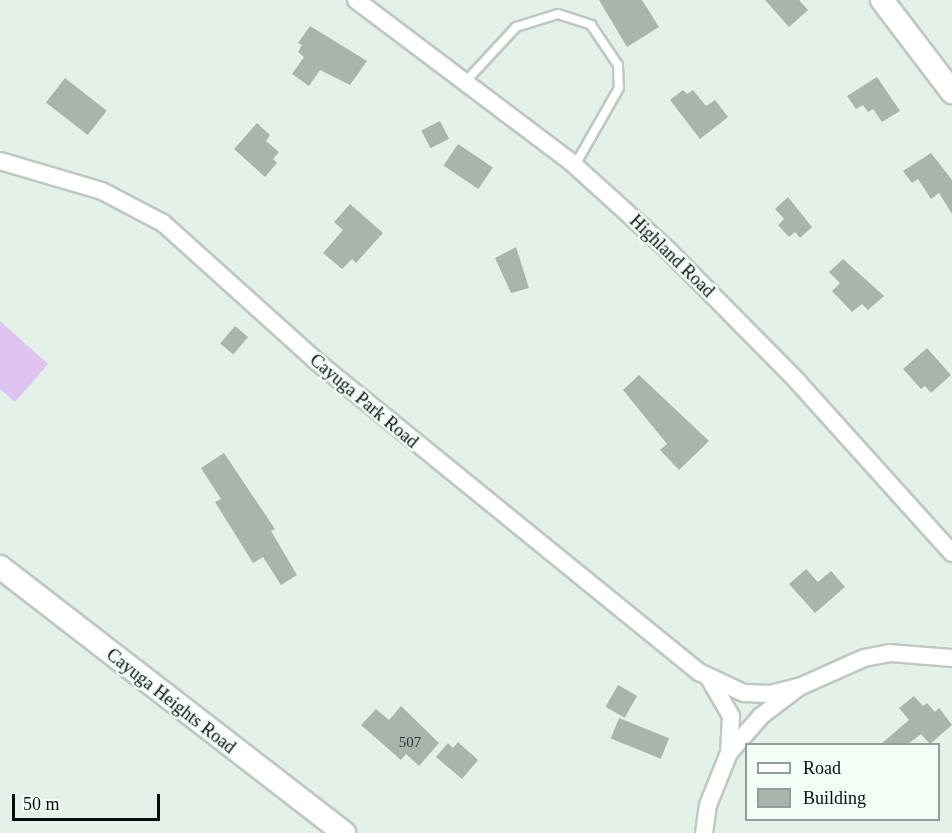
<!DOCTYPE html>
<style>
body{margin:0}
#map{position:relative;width:952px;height:833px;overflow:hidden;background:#e4f1e8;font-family:Georgia,serif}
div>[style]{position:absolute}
.green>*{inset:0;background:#dfc4f1}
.building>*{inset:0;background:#a9b5ac;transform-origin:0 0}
.roads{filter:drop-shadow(2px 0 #bdc9c0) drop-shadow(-2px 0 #bdc9c0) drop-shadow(0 2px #bdc9c0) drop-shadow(0 -2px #bdc9c0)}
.lane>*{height:8px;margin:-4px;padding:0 4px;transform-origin:4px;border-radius:4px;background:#fff}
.street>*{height:16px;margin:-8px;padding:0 8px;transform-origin:8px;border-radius:8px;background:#fff}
.secondary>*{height:22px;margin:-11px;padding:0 11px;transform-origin:11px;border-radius:11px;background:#fff}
span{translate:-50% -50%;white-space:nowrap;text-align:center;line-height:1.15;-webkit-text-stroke:5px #f1fef5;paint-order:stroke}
.number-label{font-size:15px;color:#303632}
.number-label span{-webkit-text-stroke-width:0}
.street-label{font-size:18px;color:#080c0a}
.legend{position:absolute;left:745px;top:743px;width:195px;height:78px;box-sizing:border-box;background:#f1fef5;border:2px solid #949d97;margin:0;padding:8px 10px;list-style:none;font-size:18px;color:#080c0a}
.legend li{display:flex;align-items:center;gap:12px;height:30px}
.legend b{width:30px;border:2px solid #949d97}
.scale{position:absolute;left:12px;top:794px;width:148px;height:27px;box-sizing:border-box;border:3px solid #080c0a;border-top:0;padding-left:8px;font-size:18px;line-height:21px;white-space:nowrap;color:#080c0a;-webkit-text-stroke:4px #f1fef5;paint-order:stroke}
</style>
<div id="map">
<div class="green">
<i style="clip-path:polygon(0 321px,48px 364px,15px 402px,0 389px)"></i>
</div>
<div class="building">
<i style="clip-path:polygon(599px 0,642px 0,659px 27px,627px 47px)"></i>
<i style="clip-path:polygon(765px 0,799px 0,808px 10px,789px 27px)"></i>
<i style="clip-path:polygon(310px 26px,367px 61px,350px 85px,320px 70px,309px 86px,292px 74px,304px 57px,298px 52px,302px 45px,298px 43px)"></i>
<i style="clip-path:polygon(877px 77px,900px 111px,882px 122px,873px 109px,868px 112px,863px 105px,856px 109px,847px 96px)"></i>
<i style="left:65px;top:78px;width:53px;height:31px;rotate:38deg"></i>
<i style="clip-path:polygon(683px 90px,687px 94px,693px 90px,706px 106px,715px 100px,728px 117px,700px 139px,670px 100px)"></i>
<i style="left:440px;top:121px;width:20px;height:21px;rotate:63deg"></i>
<i style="clip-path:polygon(257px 123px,270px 135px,266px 141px,279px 152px,273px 159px,277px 163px,265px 177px,234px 149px)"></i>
<i style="left:458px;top:144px;width:42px;height:26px;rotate:34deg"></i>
<i style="clip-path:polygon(931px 153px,952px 180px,952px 214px,939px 193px,931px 199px,918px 179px,912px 183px,903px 171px)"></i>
<i style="clip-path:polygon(788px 197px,812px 227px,800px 238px,795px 232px,789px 237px,778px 225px,784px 219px,775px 209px)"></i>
<i style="clip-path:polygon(350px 204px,383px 233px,356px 263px,352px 259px,342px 269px,323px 253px,343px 230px,334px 222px)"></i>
<i style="clip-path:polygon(516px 247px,529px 288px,511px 293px,495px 258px)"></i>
<i style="clip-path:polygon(843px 259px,884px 296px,868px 310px,862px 304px,852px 312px,832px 291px,840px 283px,829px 272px)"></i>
<i style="left:235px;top:326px;width:17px;height:23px;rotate:40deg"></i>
<i style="clip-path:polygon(927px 348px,951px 375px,931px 393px,925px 386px,921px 389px,903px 369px)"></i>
<i style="clip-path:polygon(639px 375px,709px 441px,679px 470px,660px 450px,667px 444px,623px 390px)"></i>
<i style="clip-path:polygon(224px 453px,275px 529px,271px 531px,297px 575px,281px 585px,263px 557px,253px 563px,215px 502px,221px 499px,201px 468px)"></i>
<i style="clip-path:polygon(806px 569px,818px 582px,831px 571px,845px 587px,815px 613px,789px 584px)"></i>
<i style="left:618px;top:685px;width:22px;height:25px;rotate:30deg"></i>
<i style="clip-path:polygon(914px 696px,923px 706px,927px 703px,935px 712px,939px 708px,952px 725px,930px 744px,921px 734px,908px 744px,881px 744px,909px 720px,899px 708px)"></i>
<i style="clip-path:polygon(401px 706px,439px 743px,419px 766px,406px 754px,401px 760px,361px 725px,376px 709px,389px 720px)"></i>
<i style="left:619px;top:718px;width:54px;height:22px;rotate:22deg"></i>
<i style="clip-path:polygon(458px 742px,478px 760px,462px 779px,436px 757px,448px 743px,453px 748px)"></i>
</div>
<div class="roads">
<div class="lane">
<i style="left:467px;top:80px;width:72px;rotate:-47.2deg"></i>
<i style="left:516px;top:27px;width:44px;rotate:-17.2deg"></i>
<i style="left:558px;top:14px;width:35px;rotate:18deg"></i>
<i style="left:591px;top:25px;width:48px;rotate:56deg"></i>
<i style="left:618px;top:65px;width:23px;rotate:88deg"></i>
<i style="left:619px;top:88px;width:89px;rotate:119.7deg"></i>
</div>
<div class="street">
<i style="left:356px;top:0;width:269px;rotate:37deg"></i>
<i style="left:571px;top:162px;width:132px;rotate:42.2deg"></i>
<i style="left:669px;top:251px;width:184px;rotate:45.4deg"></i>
<i style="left:798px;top:382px;width:230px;rotate:48deg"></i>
<i style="left:0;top:161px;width:106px;rotate:16.4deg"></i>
<i style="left:102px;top:191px;width:69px;rotate:27.7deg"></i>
<i style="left:163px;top:223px;width:205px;rotate:42deg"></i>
<i style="left:315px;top:360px;width:495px;rotate:39.1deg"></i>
<i style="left:699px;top:672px;width:50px;rotate:25deg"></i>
<i style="left:744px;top:693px;width:26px;rotate:2deg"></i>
<i style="left:770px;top:694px;width:30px;rotate:-14deg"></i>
<i style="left:710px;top:680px;width:42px;rotate:59.7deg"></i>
<i style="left:731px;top:716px;width:37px;rotate:93deg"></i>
<i style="left:704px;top:833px;width:28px;rotate:-82deg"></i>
<i style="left:708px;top:805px;width:56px;rotate:-68deg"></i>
<i style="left:729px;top:753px;width:49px;rotate:-49.1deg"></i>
<i style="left:761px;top:716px;width:48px;rotate:-37.3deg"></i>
<i style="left:799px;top:687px;width:71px;rotate:-24deg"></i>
<i style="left:864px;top:658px;width:26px;rotate:-11deg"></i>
<i style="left:890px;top:653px;width:62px;rotate:4.6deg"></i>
</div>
<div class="secondary">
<i style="left:882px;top:0;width:116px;rotate:52.7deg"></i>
<i style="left:0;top:567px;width:435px;rotate:37.7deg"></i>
</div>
</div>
<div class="number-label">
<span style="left:410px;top:743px">507</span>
</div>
<div class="street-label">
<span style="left:672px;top:256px;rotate:44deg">Highland Road</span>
<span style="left:364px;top:401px;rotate:40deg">Cayuga Park Road</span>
<span style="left:171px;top:701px;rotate:38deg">Cayuga Heights Road</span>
</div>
<ul class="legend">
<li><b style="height:8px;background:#fff"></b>Road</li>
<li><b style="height:16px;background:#a9b5ac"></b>Building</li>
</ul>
<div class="scale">50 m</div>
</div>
